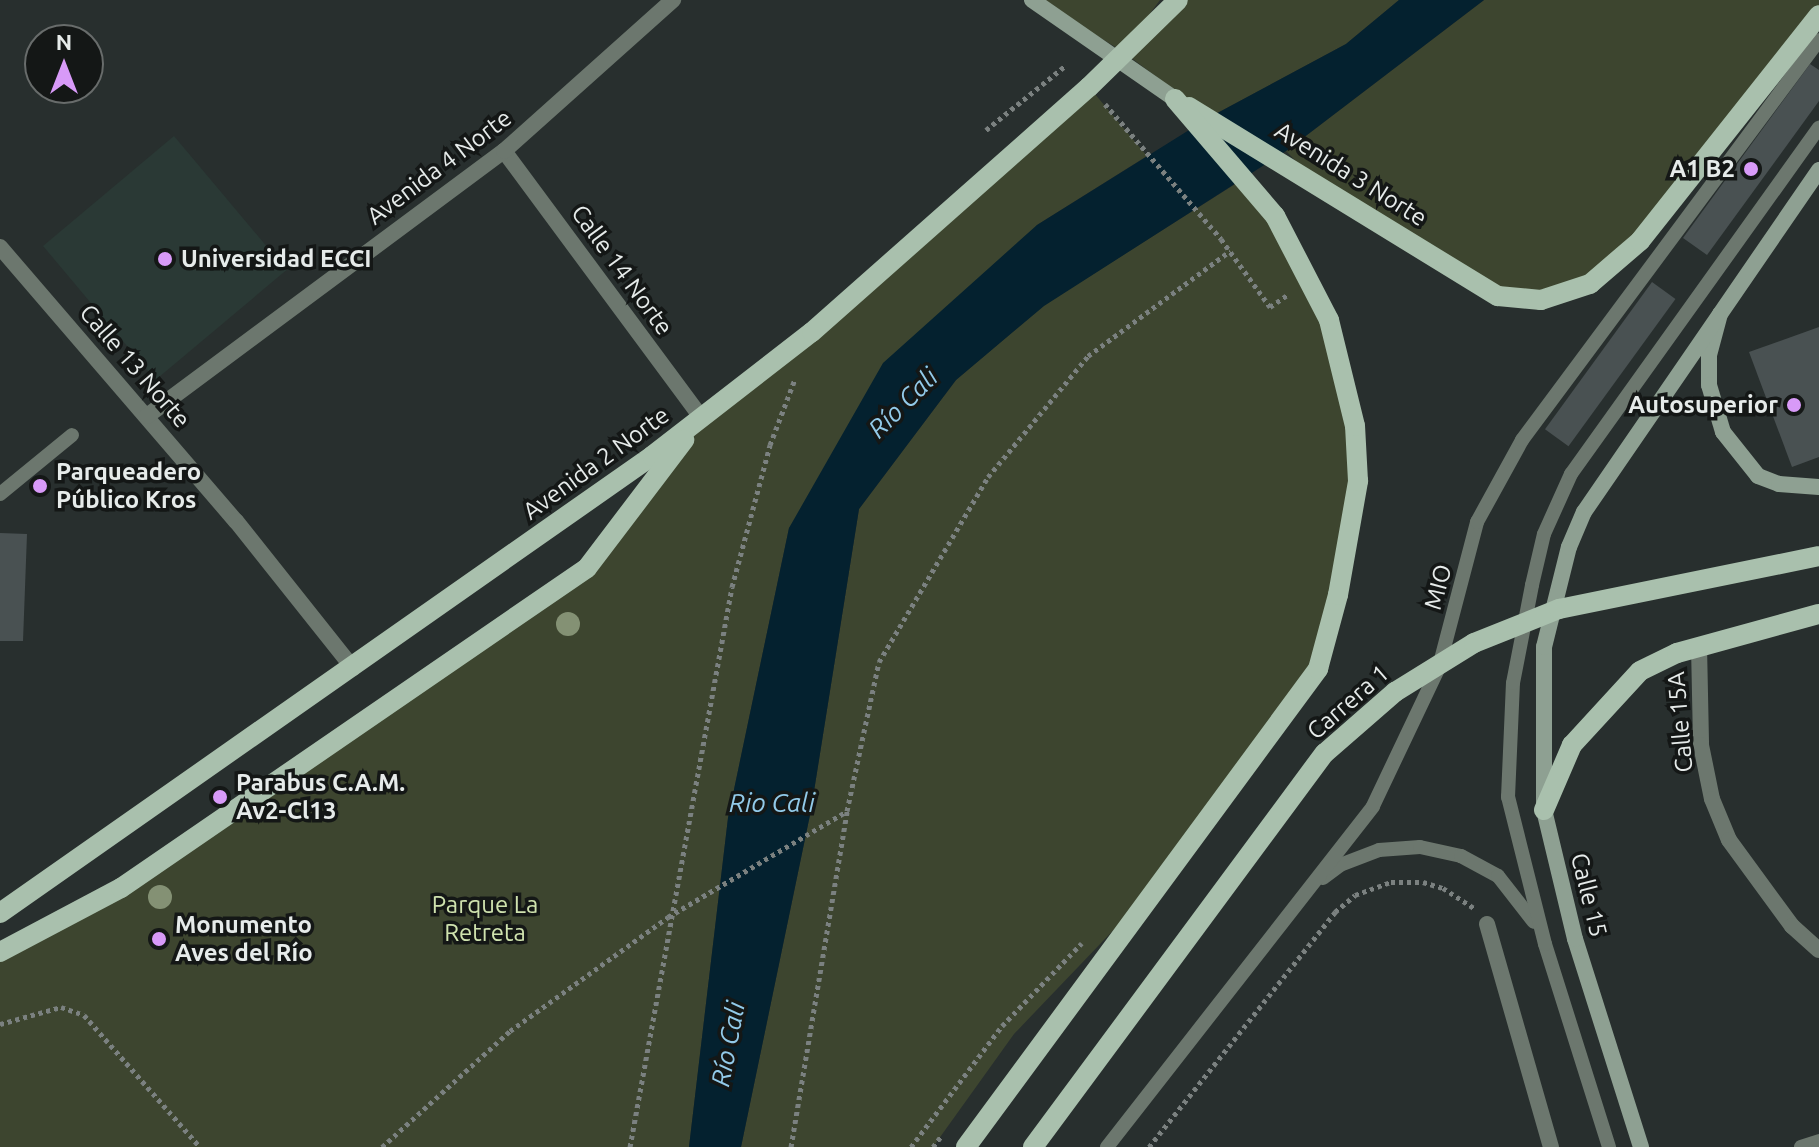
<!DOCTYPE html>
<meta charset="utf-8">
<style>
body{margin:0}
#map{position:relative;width:1819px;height:1147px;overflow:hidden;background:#282f2e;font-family:Ubuntu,sans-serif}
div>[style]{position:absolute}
.built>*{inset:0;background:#2a3935;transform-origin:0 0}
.green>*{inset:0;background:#3d452f}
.water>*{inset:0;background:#04212f}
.building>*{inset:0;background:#495152;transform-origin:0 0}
.path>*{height:5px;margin-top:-2.5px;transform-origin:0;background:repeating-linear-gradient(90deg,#7b8180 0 4px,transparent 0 8px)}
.lane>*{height:14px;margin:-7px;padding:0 7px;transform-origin:7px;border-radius:7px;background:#6c776e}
.street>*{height:16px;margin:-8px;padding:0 8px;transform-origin:8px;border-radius:8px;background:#6c776e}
.secondary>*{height:16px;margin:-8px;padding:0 8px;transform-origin:8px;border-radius:8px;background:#8ea092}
.primary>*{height:20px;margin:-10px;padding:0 10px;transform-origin:10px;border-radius:10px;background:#a9c0ad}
.trees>*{width:24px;height:24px;margin:-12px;border-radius:50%;background:#849174}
.dots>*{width:22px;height:22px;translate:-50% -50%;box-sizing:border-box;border:4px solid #141716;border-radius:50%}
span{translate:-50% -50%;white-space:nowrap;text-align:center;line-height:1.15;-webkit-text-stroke:7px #141716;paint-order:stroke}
.street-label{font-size:24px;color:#e6ebea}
.poi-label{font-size:24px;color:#e6ebea;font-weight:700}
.right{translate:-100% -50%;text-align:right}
.left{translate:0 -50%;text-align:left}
.park-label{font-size:24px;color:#cfe2ae}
.water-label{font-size:26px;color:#92cae9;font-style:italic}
.north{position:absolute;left:24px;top:24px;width:80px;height:80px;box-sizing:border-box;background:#141716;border:2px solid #686c6b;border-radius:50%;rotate:0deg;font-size:22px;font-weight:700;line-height:32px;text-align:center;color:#e6ebea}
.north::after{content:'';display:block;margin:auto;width:28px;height:36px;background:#d89af8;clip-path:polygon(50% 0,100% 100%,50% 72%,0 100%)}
</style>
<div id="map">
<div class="built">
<i style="left:174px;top:136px;width:175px;height:171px;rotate:50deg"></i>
</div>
<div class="green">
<i style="clip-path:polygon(1038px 0,1160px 0,1126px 46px,1178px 0,1399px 0,1346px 44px,1210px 117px,1122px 51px)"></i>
<i style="clip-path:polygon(1484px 0,1819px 0,1819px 15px,1640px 241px,1590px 284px,1498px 295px,1314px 180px,1286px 151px)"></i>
<i style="clip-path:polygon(1089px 87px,1147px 156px,1037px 225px,789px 528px,728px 818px,689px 1147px,0 1147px,0 952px,121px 888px,586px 568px,701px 417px)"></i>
<i style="clip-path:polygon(1240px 181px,1313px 282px,1358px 481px,1318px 669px,1168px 873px,1014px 1034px,933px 1147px,741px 1147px,811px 810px,859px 509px,956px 380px,1044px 305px)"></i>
</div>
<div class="water">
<i style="clip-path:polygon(1399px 0,1484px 0,1286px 151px,1044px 306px,956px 380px,859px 509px,811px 810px,741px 1147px,689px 1147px,728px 818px,789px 528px,883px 363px,1037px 225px,1210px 117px,1346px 44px)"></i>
</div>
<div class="building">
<i style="clip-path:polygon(1810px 64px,1819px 70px,1819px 101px,1707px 255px,1683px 238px)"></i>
<i style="left:1652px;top:282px;width:29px;height:182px;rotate:36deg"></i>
<i style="clip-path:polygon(1819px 327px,1819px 457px,1792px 467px,1749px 352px)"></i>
<i style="clip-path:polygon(0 533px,27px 534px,23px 641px,0 641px)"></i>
</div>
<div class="path">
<i style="left:1105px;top:104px;width:178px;rotate:49.3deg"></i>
<i style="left:1221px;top:239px;width:84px;rotate:54.2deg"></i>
<i style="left:1270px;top:307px;width:21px;rotate:-35deg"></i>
<i style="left:986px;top:130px;width:102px;rotate:-39deg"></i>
<i style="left:0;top:1024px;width:63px;rotate:-15.6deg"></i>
<i style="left:61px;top:1007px;width:24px;rotate:19deg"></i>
<i style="left:84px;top:1015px;width:176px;rotate:48.7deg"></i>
<i style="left:382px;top:1147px;width:173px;rotate:-42.2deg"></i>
<i style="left:510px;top:1031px;width:195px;rotate:-35.8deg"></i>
<i style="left:668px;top:917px;width:208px;rotate:-30.6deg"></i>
<i style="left:630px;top:1147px;width:569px;rotate:-79.68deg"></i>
<i style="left:732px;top:587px;width:147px;rotate:-75deg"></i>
<i style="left:770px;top:445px;width:71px;rotate:-69.3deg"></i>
<i style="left:791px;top:1147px;width:341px;rotate:-80.5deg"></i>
<i style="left:847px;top:811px;width:152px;rotate:-77.9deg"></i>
<i style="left:879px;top:662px;width:215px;rotate:-59.5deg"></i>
<i style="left:988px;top:477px;width:157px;rotate:-50.4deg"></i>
<i style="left:1088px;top:356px;width:177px;rotate:-36.5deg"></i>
<i style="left:911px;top:1147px;width:151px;rotate:-53.1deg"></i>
<i style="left:1002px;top:1026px;width:115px;rotate:-46.1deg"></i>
<i style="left:933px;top:1147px;width:15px;rotate:-53deg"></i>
<i style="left:1149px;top:1147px;width:300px;rotate:-51.6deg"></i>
<i style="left:1335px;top:912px;width:26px;rotate:-40deg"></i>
<i style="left:1355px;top:895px;width:38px;rotate:-20deg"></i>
<i style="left:1391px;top:882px;width:32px"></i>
<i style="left:1423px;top:882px;width:21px;rotate:17deg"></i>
<i style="left:1443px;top:888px;width:37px;rotate:33deg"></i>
</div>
<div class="lane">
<i style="left:0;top:494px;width:93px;rotate:-39.3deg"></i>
<i style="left:1323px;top:878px;width:21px;rotate:-37deg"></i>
<i style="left:1340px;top:865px;width:42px;rotate:-21deg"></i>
<i style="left:1379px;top:850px;width:41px;rotate:-4.2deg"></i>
<i style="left:1420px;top:847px;width:42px;rotate:12.4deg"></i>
<i style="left:1461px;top:856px;width:42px;rotate:28.4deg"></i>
<i style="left:1498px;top:876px;width:58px;rotate:52deg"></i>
<i style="left:1107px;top:1147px;width:432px;rotate:-52deg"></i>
<i style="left:1373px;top:806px;width:154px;rotate:-64.6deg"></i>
<i style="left:1439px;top:667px;width:150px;rotate:-75.3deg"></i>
<i style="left:1477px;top:522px;width:94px;rotate:-61.2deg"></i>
<i style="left:1522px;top:440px;width:498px;rotate:-53.4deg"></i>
<i style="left:1609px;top:1147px;width:213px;rotate:-107.5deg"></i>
<i style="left:1545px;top:944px;width:152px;rotate:-104.1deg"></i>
<i style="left:1508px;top:797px;width:114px;rotate:-87.5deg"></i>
<i style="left:1513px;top:683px;width:100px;rotate:-79deg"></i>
<i style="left:1532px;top:585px;width:52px;rotate:-76.8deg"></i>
<i style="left:1544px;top:534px;width:66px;rotate:-65.8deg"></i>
<i style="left:1571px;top:474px;width:426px;rotate:-54.4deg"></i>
<i style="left:1801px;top:1147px;width:19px;rotate:-18deg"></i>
</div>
<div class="street">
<i style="left:504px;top:151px;width:331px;rotate:53.5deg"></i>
<i style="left:0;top:247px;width:362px;rotate:49.3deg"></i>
<i style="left:236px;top:521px;width:188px;rotate:51.5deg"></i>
<i style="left:147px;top:416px;width:445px;rotate:-36.6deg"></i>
<i style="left:504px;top:151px;width:227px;rotate:-41.8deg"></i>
<i style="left:1699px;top:646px;width:99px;rotate:88.8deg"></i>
<i style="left:1701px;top:745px;width:55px;rotate:78.5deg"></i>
<i style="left:1712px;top:799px;width:44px;rotate:67.5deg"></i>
<i style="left:1729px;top:840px;width:107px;rotate:53.8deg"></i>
<i style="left:1792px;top:926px;width:36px;rotate:42deg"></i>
<i style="left:1487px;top:924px;width:232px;rotate:74deg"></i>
</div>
<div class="secondary">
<i style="left:1032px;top:0;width:174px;rotate:34.7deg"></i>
<i style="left:1720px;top:314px;width:42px;rotate:105deg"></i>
<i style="left:1709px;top:355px;width:30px;rotate:90deg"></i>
<i style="left:1709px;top:385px;width:49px;rotate:73.4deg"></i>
<i style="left:1723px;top:432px;width:56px;rotate:51.5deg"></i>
<i style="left:1758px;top:476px;width:22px;rotate:21deg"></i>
<i style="left:1779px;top:484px;width:40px;rotate:4.3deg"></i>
<i style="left:1641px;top:1147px;width:218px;rotate:-107.6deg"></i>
<i style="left:1575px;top:939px;width:133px;rotate:-103.5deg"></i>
<i style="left:1544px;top:810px;width:163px;rotate:-90deg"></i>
<i style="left:1544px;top:647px;width:103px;rotate:-76deg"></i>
<i style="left:1569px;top:547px;width:38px;rotate:-67deg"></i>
<i style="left:1584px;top:512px;width:415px;rotate:-55.5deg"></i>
</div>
<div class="primary">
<i style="left:1189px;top:107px;width:362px;rotate:31.5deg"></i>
<i style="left:1498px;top:296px;width:43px;rotate:5.3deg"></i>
<i style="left:1541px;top:300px;width:52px;rotate:-18.1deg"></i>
<i style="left:1590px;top:284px;width:66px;rotate:-40.7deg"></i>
<i style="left:1640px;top:241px;width:288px;rotate:-51.6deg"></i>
<i style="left:1544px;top:810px;width:71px;rotate:-66.7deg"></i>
<i style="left:1572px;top:745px;width:100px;rotate:-47.4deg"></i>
<i style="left:1640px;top:671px;width:41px;rotate:-25.9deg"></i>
<i style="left:1677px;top:653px;width:147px;rotate:-15.4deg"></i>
<i style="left:0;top:913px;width:796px;rotate:-35.03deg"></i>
<i style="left:652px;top:456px;width:202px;rotate:-37.8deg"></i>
<i style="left:812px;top:332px;width:370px;rotate:-41.5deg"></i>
<i style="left:1089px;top:87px;width:124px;rotate:-44.3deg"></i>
<i style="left:0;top:952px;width:137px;rotate:-27.9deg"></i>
<i style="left:121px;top:888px;width:565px;rotate:-34.48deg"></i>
<i style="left:587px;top:568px;width:161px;rotate:-52.8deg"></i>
<i style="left:966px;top:1147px;width:594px;rotate:-53.63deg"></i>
<i style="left:1318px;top:669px;width:77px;rotate:-74.9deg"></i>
<i style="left:1338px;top:595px;width:116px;rotate:-80deg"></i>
<i style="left:1358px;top:481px;width:55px;rotate:-93.1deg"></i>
<i style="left:1355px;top:426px;width:109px;rotate:-103.8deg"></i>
<i style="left:1329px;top:320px;width:117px;rotate:-117.4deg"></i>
<i style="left:1275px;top:216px;width:154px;rotate:-130.5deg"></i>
<i style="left:1033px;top:1147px;width:490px;rotate:-53.5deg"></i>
<i style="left:1325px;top:753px;width:93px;rotate:-41.1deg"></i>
<i style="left:1395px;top:692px;width:93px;rotate:-31.8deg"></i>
<i style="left:1474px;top:643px;width:92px;rotate:-21.8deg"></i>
<i style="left:1559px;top:609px;width:265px;rotate:-11.5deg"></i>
</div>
<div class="trees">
<i style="left:568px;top:624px"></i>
<i style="left:160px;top:897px"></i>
</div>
<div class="dots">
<i style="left:1751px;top:169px;background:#d89af8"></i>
<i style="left:165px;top:259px;background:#d89af8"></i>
<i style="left:1794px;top:405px;background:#d89af8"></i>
<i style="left:40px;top:486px;background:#d89af8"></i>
<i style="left:220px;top:797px;background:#d89af8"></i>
<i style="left:159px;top:939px;background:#d89af8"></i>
</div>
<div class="street-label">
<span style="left:439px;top:167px;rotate:-37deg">Avenida 4 Norte</span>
<span style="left:1351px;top:174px;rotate:32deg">Avenida 3 Norte</span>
<span style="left:622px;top:270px;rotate:54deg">Calle 14 Norte</span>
<span style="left:135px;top:366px;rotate:49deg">Calle 13 Norte</span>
<span style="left:596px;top:463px;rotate:-36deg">Avenida 2 Norte</span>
<span style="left:1438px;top:587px;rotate:-75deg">MIO</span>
<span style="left:1348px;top:702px;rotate:-41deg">Carrera 1</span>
<span style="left:1680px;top:722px;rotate:-95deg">Calle 15A</span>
<span style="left:1589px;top:895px;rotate:76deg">Calle 15</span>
</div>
<div class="poi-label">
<span class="right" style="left:1735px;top:169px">A1 B2</span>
<span class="left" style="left:181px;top:259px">Universidad ECCI</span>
<span class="right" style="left:1778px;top:405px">Autosuperior</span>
<span class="left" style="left:56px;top:486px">Parqueadero<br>Público Kros</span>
<span class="left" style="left:236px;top:797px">Parabus C.A.M.<br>Av2-Cl13</span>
<span class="left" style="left:175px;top:939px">Monumento<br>Aves del Río</span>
</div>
<div class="park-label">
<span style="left:485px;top:919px">Parque La<br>Retreta</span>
</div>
<div class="water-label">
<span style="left:903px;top:403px;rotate:-45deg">Río Cali</span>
<span style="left:772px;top:803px">Rio Cali</span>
<span style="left:728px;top:1044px;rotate:-79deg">Río Cali</span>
</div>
<div class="north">N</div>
</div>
